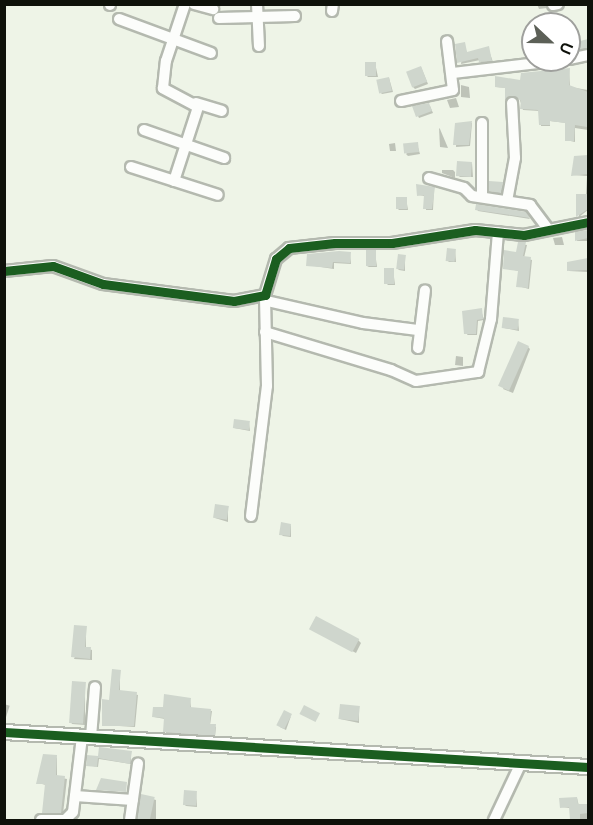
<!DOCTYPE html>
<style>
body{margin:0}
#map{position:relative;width:593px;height:825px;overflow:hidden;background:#eef4e7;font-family:Figtree,sans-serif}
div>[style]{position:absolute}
.shadow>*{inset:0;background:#0003;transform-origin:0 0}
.building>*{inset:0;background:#cfd6cd;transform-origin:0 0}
.roads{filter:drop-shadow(2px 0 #b4b9af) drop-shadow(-2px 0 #b4b9af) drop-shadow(0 2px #b4b9af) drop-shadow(0 -2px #b4b9af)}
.minor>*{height:10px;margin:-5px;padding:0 5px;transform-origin:5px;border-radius:5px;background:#fcfdfb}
.tertiary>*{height:14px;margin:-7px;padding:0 7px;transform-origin:7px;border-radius:7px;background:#fcfdfb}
.cycleway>*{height:9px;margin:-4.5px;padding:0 4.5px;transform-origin:4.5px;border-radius:4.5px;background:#1b5e20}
span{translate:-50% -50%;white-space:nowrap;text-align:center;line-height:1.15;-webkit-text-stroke:4.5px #fff;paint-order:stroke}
.frame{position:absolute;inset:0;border:6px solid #0e110a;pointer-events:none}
.north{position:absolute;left:521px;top:12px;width:60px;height:60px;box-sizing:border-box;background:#fff;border:2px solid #9fa09d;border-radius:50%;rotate:112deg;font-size:16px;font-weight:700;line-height:24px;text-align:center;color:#0e110a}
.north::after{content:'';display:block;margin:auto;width:21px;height:27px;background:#5c6057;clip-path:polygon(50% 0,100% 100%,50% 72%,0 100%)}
</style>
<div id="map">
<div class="shadow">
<i style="clip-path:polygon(537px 4px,548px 4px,547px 8px,539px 9px)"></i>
<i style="clip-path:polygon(588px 41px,588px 50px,576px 49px,574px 44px)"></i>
<i style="clip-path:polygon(464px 44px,467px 53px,488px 48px,493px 62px,482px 64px,480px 60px,461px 64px)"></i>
<i style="clip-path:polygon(375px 63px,378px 77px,368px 77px,366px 75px)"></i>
<i style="clip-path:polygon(421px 67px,428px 84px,415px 89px,413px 87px)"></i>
<i style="clip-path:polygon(569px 70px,570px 87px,588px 90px,588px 130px,575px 128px,575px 142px,566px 140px,567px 123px,550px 121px,550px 126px,541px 126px,540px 111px,523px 110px,519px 97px,507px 100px,507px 88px,496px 87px)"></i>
<i style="clip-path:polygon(389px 78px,393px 92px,382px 94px,381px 93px)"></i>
<i style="clip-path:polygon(461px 85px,469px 87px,470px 98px,461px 97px)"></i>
<i style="clip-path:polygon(456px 98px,459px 107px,450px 108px,447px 100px)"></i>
<i style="clip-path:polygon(430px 106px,433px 113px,419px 118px,414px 107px)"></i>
<i style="clip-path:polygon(472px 123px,470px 146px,456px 147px,457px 124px)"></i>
<i style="clip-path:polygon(439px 128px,440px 129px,448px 148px,440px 147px)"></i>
<i style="clip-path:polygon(389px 144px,395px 143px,396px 151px,390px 151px)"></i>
<i style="clip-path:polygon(417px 144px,420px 154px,408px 156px,406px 154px)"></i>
<i style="clip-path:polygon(588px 156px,588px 210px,579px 217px,578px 195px,586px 194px,587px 176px,573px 175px,575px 157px)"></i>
<i style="clip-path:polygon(472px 163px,473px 177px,460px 177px,455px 172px,455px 178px,442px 173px,442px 170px,453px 170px,458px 175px)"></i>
<i style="clip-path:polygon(502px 184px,502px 194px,491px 191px)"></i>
<i style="clip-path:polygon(434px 189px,433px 210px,426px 210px,425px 196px,418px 195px)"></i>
<i style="clip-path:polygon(406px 198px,408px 210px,399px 210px,397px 208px)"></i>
<i style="clip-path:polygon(477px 209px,525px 213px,530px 219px,478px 211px)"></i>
<i style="clip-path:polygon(588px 232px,588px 241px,577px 241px,577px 234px)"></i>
<i style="clip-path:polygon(562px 237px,564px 245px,555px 245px,553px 238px)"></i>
<i style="clip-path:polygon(520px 244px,527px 245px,524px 258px,532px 260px,529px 289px,518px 286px,519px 271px,504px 268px,517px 253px)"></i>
<i style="clip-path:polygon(455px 250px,456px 262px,449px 262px,447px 260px)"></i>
<i style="clip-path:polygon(375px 252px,377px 267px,369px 267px,367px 266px)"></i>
<i style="clip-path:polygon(350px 254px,351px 264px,334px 263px,334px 269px,308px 265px)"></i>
<i style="clip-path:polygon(405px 256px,405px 271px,399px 270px,397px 268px)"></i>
<i style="clip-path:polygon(588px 261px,588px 272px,569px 271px,569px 263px)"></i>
<i style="clip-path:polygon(393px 269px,395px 285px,388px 285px,386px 283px)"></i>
<i style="clip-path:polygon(481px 310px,484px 320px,478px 321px,477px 335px,467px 335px)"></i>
<i style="clip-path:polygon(518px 320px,519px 331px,504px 328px)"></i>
<i style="clip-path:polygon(528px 347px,530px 349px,513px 393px,503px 389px)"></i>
<i style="clip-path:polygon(456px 356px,463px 357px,463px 366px,455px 365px)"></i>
<i style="clip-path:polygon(249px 423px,250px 431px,234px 428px)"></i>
<i style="clip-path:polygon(228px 508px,228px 522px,215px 518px)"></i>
<i style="clip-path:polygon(291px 525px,291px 537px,283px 536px,281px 534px)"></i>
<i style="clip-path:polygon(86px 628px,86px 648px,92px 650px,92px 660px,74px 659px)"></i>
<i style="clip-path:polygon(311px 629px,358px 640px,361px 643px,356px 653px)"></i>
<i style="clip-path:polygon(120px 671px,120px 691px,138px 695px,135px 727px,103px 725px)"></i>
<i style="clip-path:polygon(85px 684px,85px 725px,72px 724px,71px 722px)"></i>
<i style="clip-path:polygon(190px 699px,191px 708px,212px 711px,210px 725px,216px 727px,215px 736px,166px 733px,165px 719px,154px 717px,164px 708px)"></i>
<i style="left:4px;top:704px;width:6px;height:17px;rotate:18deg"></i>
<i style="clip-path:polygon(359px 708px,359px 723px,340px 719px)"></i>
<i style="clip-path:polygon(291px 716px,286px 730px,280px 727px)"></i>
<i style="clip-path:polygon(131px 752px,131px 764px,99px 759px,98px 767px,88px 765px,89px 757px)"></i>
<i style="clip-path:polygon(57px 757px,57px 777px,67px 779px,63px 814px,45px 814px,46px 785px,38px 783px)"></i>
<i style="clip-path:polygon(196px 792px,197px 807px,186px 806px,184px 804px)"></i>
<i style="clip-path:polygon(143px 796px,156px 800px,156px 820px,140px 820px)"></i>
<i style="clip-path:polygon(577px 798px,579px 806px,588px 805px,588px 820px,571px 820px,570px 808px,561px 807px)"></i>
</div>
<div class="building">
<i style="clip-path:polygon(588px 39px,588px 48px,574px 50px,572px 43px)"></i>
<i style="clip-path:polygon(465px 42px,467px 52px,489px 46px,492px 61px,479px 62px,478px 58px,457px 63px,455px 44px)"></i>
<i style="left:365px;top:62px;width:11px;height:14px"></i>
<i style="left:421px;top:66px;width:17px;height:16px;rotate:69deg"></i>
<i style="clip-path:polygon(570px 68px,569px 85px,588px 92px,587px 127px,575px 125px,574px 141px,565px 141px,565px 123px,550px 121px,550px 125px,539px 125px,538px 110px,520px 109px,521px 101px,516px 97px,505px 100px,505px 88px,495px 87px,495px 76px,520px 80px,521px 73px)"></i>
<i style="left:389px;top:77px;width:14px;height:13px;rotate:78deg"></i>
<i style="clip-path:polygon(429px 103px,432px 111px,416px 117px,412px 106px)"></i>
<i style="clip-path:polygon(472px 121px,469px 145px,453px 145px,455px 123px)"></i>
<i style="left:418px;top:142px;width:10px;height:15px;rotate:84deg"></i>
<i style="clip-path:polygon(588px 155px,588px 174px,571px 176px,574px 156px)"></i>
<i style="left:457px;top:161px;width:15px;height:15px;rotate:4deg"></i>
<i style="clip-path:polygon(489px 181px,503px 182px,501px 193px,489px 191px)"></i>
<i style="clip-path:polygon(416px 184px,435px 187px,432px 209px,423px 209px,424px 195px,417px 196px)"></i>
<i style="clip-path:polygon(576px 194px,588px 194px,588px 209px,576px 217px)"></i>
<i style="left:396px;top:197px;width:11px;height:12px"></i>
<i style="clip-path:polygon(476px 204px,526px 212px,530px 218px,475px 210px)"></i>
<i style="clip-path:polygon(588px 230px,588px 238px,575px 241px,575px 232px)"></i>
<i style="clip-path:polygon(518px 242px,526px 242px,523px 256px,531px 257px,528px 288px,516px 287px,518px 271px,503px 269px,504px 250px,516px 252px)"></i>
<i style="left:447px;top:248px;width:9px;height:13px;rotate:6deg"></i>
<i style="left:366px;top:250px;width:10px;height:16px"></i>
<i style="clip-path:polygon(339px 251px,351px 252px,350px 263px,333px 262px,332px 268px,306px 266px,307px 254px)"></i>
<i style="left:398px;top:254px;width:8px;height:15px;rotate:7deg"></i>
<i style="clip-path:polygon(588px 258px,588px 270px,567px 271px,567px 262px)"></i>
<i style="left:384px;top:268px;width:10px;height:16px"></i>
<i style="clip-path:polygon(482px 308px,483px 319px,477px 320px,476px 334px,464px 334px,462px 311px)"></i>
<i style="left:503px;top:317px;width:16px;height:11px;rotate:7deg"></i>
<i style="left:518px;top:341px;width:12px;height:49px;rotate:24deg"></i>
<i style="left:234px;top:419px;width:16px;height:9px;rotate:7deg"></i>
<i style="left:215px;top:504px;width:14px;height:14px;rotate:8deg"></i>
<i style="clip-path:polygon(281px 522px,291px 524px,290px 536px,279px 535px)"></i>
<i style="left:316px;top:616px;width:49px;height:15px;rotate:28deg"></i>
<i style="clip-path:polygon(74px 625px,87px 626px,85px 647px,91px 647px,90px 659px,71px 657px)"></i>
<i style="clip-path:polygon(112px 669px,121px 670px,119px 690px,137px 692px,134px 726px,102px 726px,102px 699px,109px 700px)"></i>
<i style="left:72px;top:681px;width:14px;height:42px;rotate:4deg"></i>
<i style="clip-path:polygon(164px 694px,191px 698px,190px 707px,211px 709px,210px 724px,216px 724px,215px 736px,163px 732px,164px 718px,152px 717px,153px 707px,163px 707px)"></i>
<i style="left:340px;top:704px;width:20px;height:15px;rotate:6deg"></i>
<i style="left:304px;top:705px;width:18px;height:10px;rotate:27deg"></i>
<i style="left:284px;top:710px;width:9px;height:17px;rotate:27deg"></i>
<i style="clip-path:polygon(99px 747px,132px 751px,130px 764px,98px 758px,97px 767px,86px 766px,87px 755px,98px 756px)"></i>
<i style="clip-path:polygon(43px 754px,57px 755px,56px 775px,65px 776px,61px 813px,42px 813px,45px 784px,36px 784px)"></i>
<i style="clip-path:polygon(101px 778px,127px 782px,126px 792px,96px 790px)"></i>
<i style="left:184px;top:790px;width:13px;height:15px;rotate:4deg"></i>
<i style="left:141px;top:794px;width:14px;height:26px;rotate:12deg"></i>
<i style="clip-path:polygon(577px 797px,578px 804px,588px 804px,588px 813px,580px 814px,580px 820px,570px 820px,569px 807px,560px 808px,559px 798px)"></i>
</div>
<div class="roads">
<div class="minor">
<i style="left:194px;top:4px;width:20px;rotate:15deg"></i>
<i style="left:257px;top:4px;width:42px;rotate:87.3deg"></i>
<i style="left:110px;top:5px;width:1px;rotate:-90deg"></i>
<i style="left:553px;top:5px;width:5px;rotate:-11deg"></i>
<i style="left:332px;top:11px;width:7px;rotate:-82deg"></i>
<i style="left:219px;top:18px;width:76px;rotate:-1.5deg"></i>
<i style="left:119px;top:19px;width:98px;rotate:20.3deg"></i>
<i style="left:569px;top:59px;width:19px;rotate:-12deg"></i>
<i style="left:453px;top:73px;width:111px;rotate:-6.7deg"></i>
<i style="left:401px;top:101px;width:53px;rotate:-11.9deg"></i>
<i style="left:453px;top:90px;width:49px;rotate:-97deg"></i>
<i style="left:196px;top:103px;width:27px;rotate:17deg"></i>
<i style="left:482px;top:123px;width:74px;rotate:90deg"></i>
<i style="left:144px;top:130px;width:85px;rotate:19.3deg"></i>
<i style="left:131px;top:167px;width:91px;rotate:17.8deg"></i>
<i style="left:429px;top:178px;width:36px;rotate:16deg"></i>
<i style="left:464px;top:188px;width:11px;rotate:45deg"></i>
<i style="left:472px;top:196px;width:59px;rotate:8.8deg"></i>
<i style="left:530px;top:205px;width:30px;rotate:53deg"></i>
<i style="left:174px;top:181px;width:78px;rotate:-72deg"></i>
<i style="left:198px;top:107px;width:40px;rotate:-152deg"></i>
<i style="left:163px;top:88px;width:27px;rotate:-84deg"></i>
<i style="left:166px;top:61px;width:60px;rotate:-71.6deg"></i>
<i style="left:507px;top:201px;width:44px;rotate:-79.5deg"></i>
<i style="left:515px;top:158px;width:55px;rotate:-93.1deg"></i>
<i style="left:4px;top:271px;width:49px;rotate:-5.8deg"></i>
<i style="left:53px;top:266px;width:53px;rotate:19.8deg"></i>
<i style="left:103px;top:284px;width:132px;rotate:7.4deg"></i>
<i style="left:234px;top:301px;width:32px;rotate:-11deg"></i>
<i style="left:265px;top:295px;width:38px;rotate:-73deg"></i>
<i style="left:276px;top:259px;width:17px;rotate:-40deg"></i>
<i style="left:289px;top:248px;width:46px;rotate:-6.2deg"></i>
<i style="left:335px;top:243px;width:57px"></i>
<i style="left:392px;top:243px;width:84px;rotate:-8.9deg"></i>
<i style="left:475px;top:230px;width:49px;rotate:5.8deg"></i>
<i style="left:524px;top:235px;width:65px;rotate:-11.5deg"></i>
<i style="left:267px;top:301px;width:98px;rotate:12.9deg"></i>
<i style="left:363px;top:323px;width:55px;rotate:7.3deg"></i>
<i style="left:265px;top:332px;width:132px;rotate:16.8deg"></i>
<i style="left:391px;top:370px;width:27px;rotate:24deg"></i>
<i style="left:416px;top:381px;width:63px;rotate:-8.3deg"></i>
<i style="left:478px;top:372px;width:55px;rotate:-76.2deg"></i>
<i style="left:491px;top:319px;width:87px;rotate:-85.4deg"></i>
<i style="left:418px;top:348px;width:58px;rotate:-83.1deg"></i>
<i style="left:251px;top:516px;width:131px;rotate:-83deg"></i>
<i style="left:267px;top:386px;width:91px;rotate:-91.3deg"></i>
<i style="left:91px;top:737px;width:50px;rotate:-85.4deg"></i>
<i style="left:75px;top:796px;width:58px;rotate:3.9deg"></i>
<i style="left:41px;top:820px;width:24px"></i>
<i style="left:65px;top:820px;width:11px;rotate:-45deg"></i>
<i style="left:73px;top:812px;width:77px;rotate:-83.2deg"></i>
<i style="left:130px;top:820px;width:57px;rotate:-81.9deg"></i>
<i style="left:494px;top:820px;width:61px;rotate:-64.7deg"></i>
</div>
<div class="tertiary">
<i style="left:4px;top:732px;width:585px;rotate:3.43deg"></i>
</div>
</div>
<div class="cycleway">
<i style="left:4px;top:271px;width:49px;rotate:-5.8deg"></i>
<i style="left:53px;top:266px;width:53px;rotate:19.8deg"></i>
<i style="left:103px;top:284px;width:132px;rotate:7.4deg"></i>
<i style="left:234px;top:301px;width:32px;rotate:-11deg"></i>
<i style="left:265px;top:295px;width:38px;rotate:-73deg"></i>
<i style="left:276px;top:259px;width:17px;rotate:-40deg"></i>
<i style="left:289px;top:248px;width:46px;rotate:-6.2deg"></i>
<i style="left:335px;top:243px;width:57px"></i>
<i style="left:392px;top:243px;width:84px;rotate:-8.9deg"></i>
<i style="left:475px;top:230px;width:49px;rotate:5.8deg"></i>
<i style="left:524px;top:235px;width:65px;rotate:-11.5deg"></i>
<i style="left:4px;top:732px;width:585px;rotate:3.43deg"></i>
</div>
<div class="frame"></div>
<div class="north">U</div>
</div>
